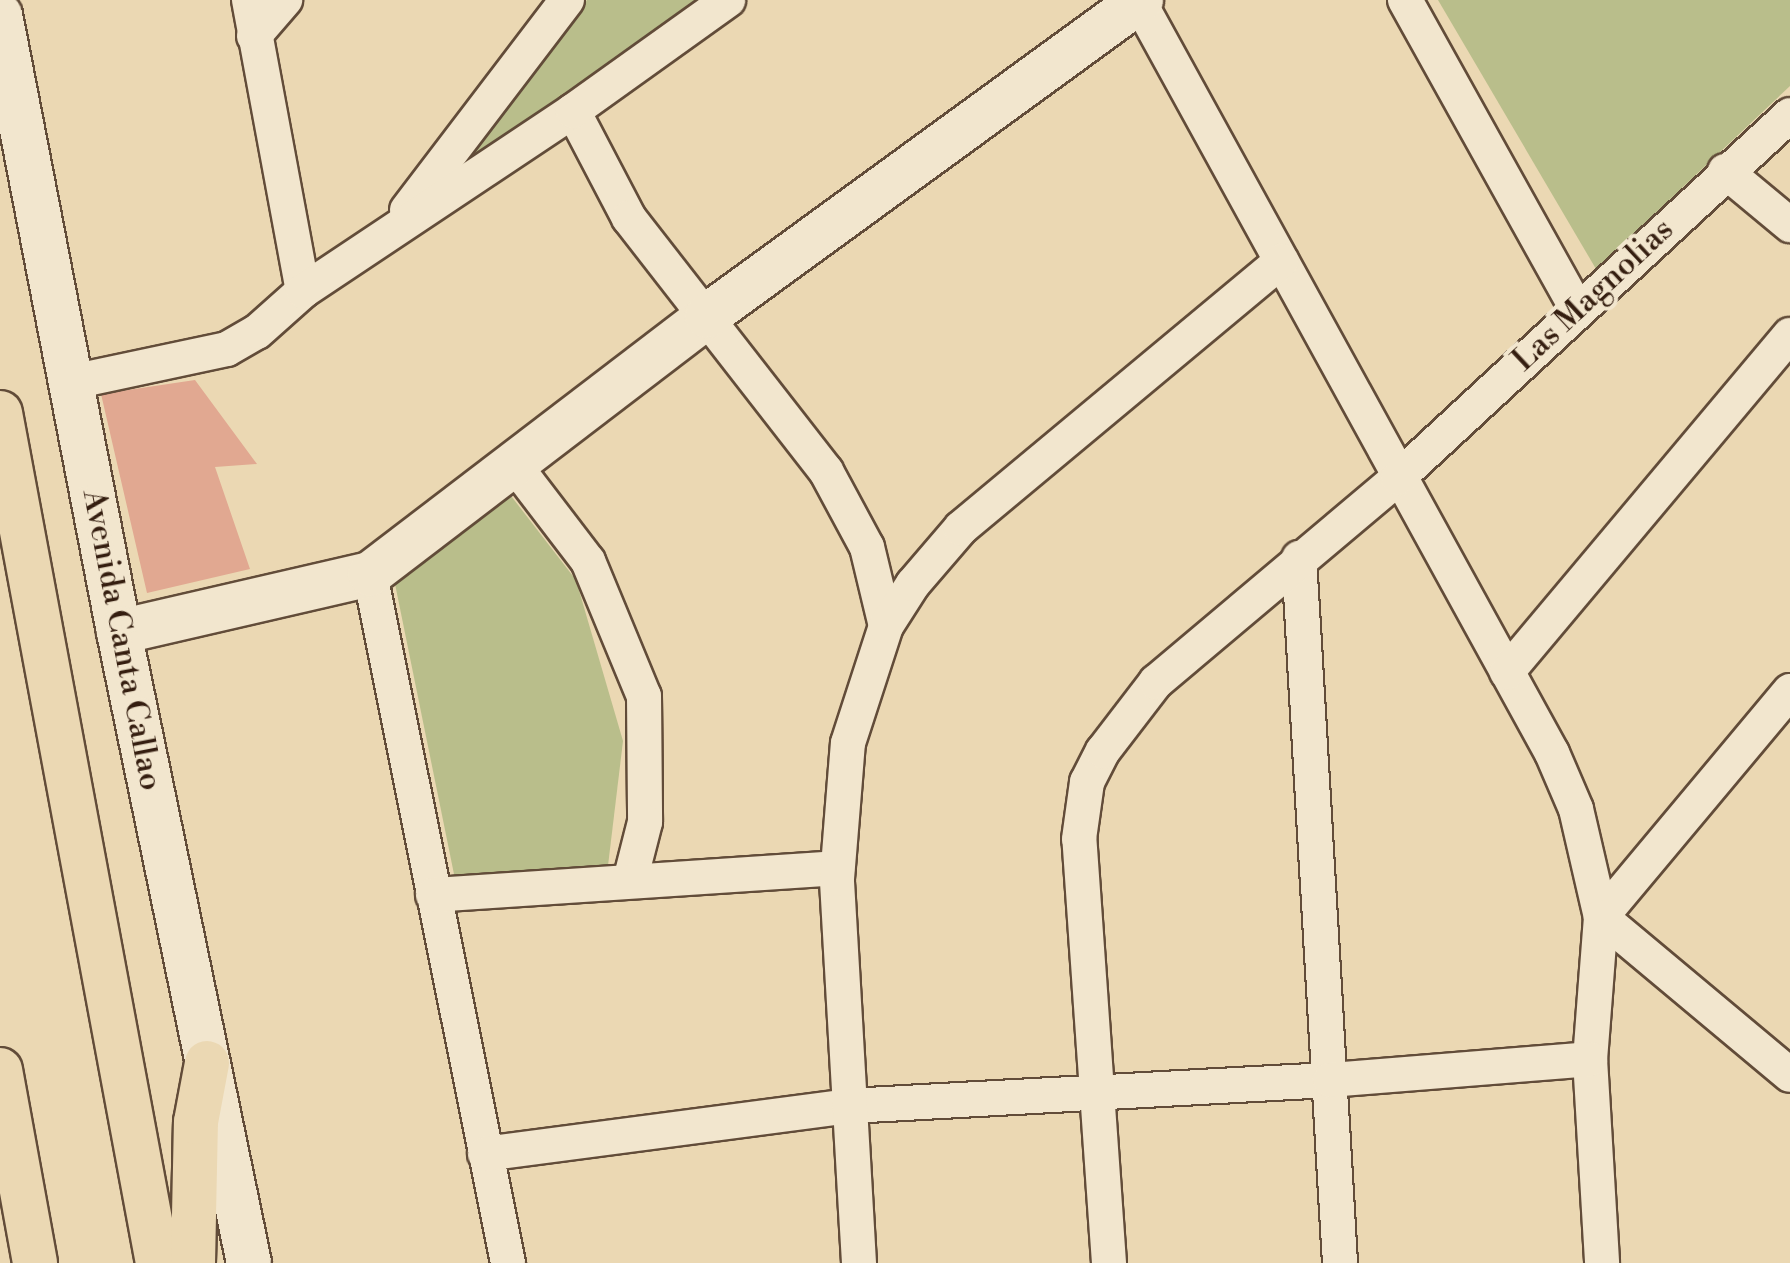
<!DOCTYPE html>
<style>
body{margin:0}
#map{position:relative;width:1790px;height:1263px;overflow:hidden;background:#ebd8b3;font-family:"Libre Bodoni",serif}
div>[style]{position:absolute}
.green>*{inset:0;background:#b9be8b}
.building>*{inset:0;background:#e1a891}
.roads{filter:drop-shadow(2px 0 #624c39) drop-shadow(-2px 0 #624c39) drop-shadow(0 2px #624c39) drop-shadow(0 -2px #624c39)}
.street>*{height:34px;margin:-17px;padding:0 17px;transform-origin:17px;border-radius:17px;background:#f2e6ce}
.secondary>*{height:44px;margin:-22px;padding:0 22px;transform-origin:22px;border-radius:22px;background:#f2e6ce}
.highway>*{height:44px;margin:-22px;padding:0 22px;transform-origin:22px;border-radius:22px;background:#ebd8b3}
span{translate:-50% -50%;white-space:nowrap;text-align:center;line-height:1.15;-webkit-text-stroke:8px #f2e6ce;paint-order:stroke}
.street-label{font-size:32px;color:#351e10}
</style>
<div id="map">
<div class="green">
<i style="clip-path:polygon(587px 0,701px 0,452px 173px)"></i>
<i style="clip-path:polygon(1438px 0,1790px 0,1790px 86px,1596px 269px)"></i>
<i style="clip-path:polygon(508px 492px,576px 580px,623px 741px,607px 874px,456px 884px,394px 579px)"></i>
</div>
<div class="building">
<i style="clip-path:polygon(195px 380px,257px 464px,215px 467px,250px 569px,147px 593px,101px 394px)"></i>
</div>
<div class="roads">
<div class="street">
<i style="left:249px;top:0;width:296px;rotate:79.5deg"></i>
<i style="left:1138px;top:0;width:859px;rotate:61.2deg"></i>
<i style="left:1552px;top:753px;width:61px;rotate:66.8deg"></i>
<i style="left:1576px;top:809px;width:111px;rotate:77deg"></i>
<i style="left:1601px;top:917px;width:142px;rotate:94.4deg"></i>
<i style="left:1590px;top:1059px;width:204px;rotate:86.6deg"></i>
<i style="left:1405px;top:0;width:356px;rotate:60.9deg"></i>
<i style="left:254px;top:36px;width:48px;rotate:-49.3deg"></i>
<i style="left:573px;top:111px;width:121px;rotate:62.4deg"></i>
<i style="left:629px;top:218px;width:321px;rotate:52.1deg"></i>
<i style="left:826px;top:471px;width:86px;rotate:61.7deg"></i>
<i style="left:867px;top:547px;width:81px;rotate:76.5deg"></i>
<i style="left:1725px;top:171px;width:85px;rotate:39.7deg"></i>
<i style="left:407px;top:210px;width:264px;rotate:-52.7deg"></i>
<i style="left:72px;top:382px;width:158px;rotate:-12deg"></i>
<i style="left:227px;top:349px;width:34px;rotate:-30deg"></i>
<i style="left:257px;top:332px;width:62px;rotate:-41.7deg"></i>
<i style="left:303px;top:291px;width:324px;rotate:-33.7deg"></i>
<i style="left:573px;top:111px;width:191px;rotate:-35.6deg"></i>
<i style="left:513px;top:463px;width:123px;rotate:52.6deg"></i>
<i style="left:588px;top:561px;width:146px;rotate:67.5deg"></i>
<i style="left:644px;top:696px;width:126px;rotate:89.5deg"></i>
<i style="left:645px;top:822px;width:61px;rotate:104.3deg"></i>
<i style="left:1299px;top:558px;width:706px;rotate:86.67deg"></i>
<i style="left:370px;top:574px;width:703px;rotate:78.67deg"></i>
<i style="left:1507px;top:672px;width:440px;rotate:-50deg"></i>
<i style="left:1790px;top:691px;width:295px;rotate:129.9deg"></i>
<i style="left:1601px;top:917px;width:246px;rotate:39.9deg"></i>
<i style="left:433px;top:895px;width:405px;rotate:-3.8deg"></i>
<i style="left:485px;top:1154px;width:367px;rotate:-7.5deg"></i>
<i style="left:849px;top:1106px;width:482px;rotate:-3.1deg"></i>
<i style="left:1330px;top:1080px;width:261px;rotate:-4.6deg"></i>
<i style="left:859px;top:1263px;width:385px;rotate:-93.3deg"></i>
<i style="left:837px;top:879px;width:136px;rotate:-85.4deg"></i>
<i style="left:848px;top:743px;width:123px;rotate:-72deg"></i>
<i style="left:886px;top:626px;width:50px;rotate:-57.3deg"></i>
<i style="left:913px;top:584px;width:74px;rotate:-49.4deg"></i>
<i style="left:961px;top:528px;width:417px;rotate:-39.8deg"></i>
<i style="left:1109px;top:1263px;width:425px;rotate:-94deg"></i>
<i style="left:1079px;top:839px;width:58px;rotate:-82deg"></i>
<i style="left:1087px;top:782px;width:35px;rotate:-63deg"></i>
<i style="left:1103px;top:751px;width:87px;rotate:-52.5deg"></i>
<i style="left:1156px;top:682px;width:317px;rotate:-40.1deg"></i>
<i style="left:1398px;top:478px;width:534px;rotate:-42.8deg"></i>
</div>
<div class="secondary">
<i style="left:0;top:15px;width:628px;rotate:79.08deg"></i>
<i style="left:119px;top:632px;width:644px;rotate:78.36deg"></i>
<i style="left:119px;top:632px;width:258px;rotate:-13deg"></i>
<i style="left:370px;top:574px;width:424px;rotate:-37.4deg"></i>
<i style="left:707px;top:316px;width:537px;rotate:-36.06deg"></i>
</div>
<div class="highway">
<i style="left:0;top:413px;width:865px;rotate:79.47deg"></i>
<i style="left:0;top:1070px;width:196px;rotate:79.7deg"></i>
<i style="left:193px;top:1263px;width:141px;rotate:-88.8deg"></i>
<i style="left:196px;top:1122px;width:60px;rotate:-79.4deg"></i>
</div>
</div>
<div class="street-label">
<span style="left:1593px;top:295px;rotate:-43deg">Las Magnolias</span>
<span style="left:122px;top:640px;rotate:79deg">Avenida Canta Callao</span>
</div>
</div>
